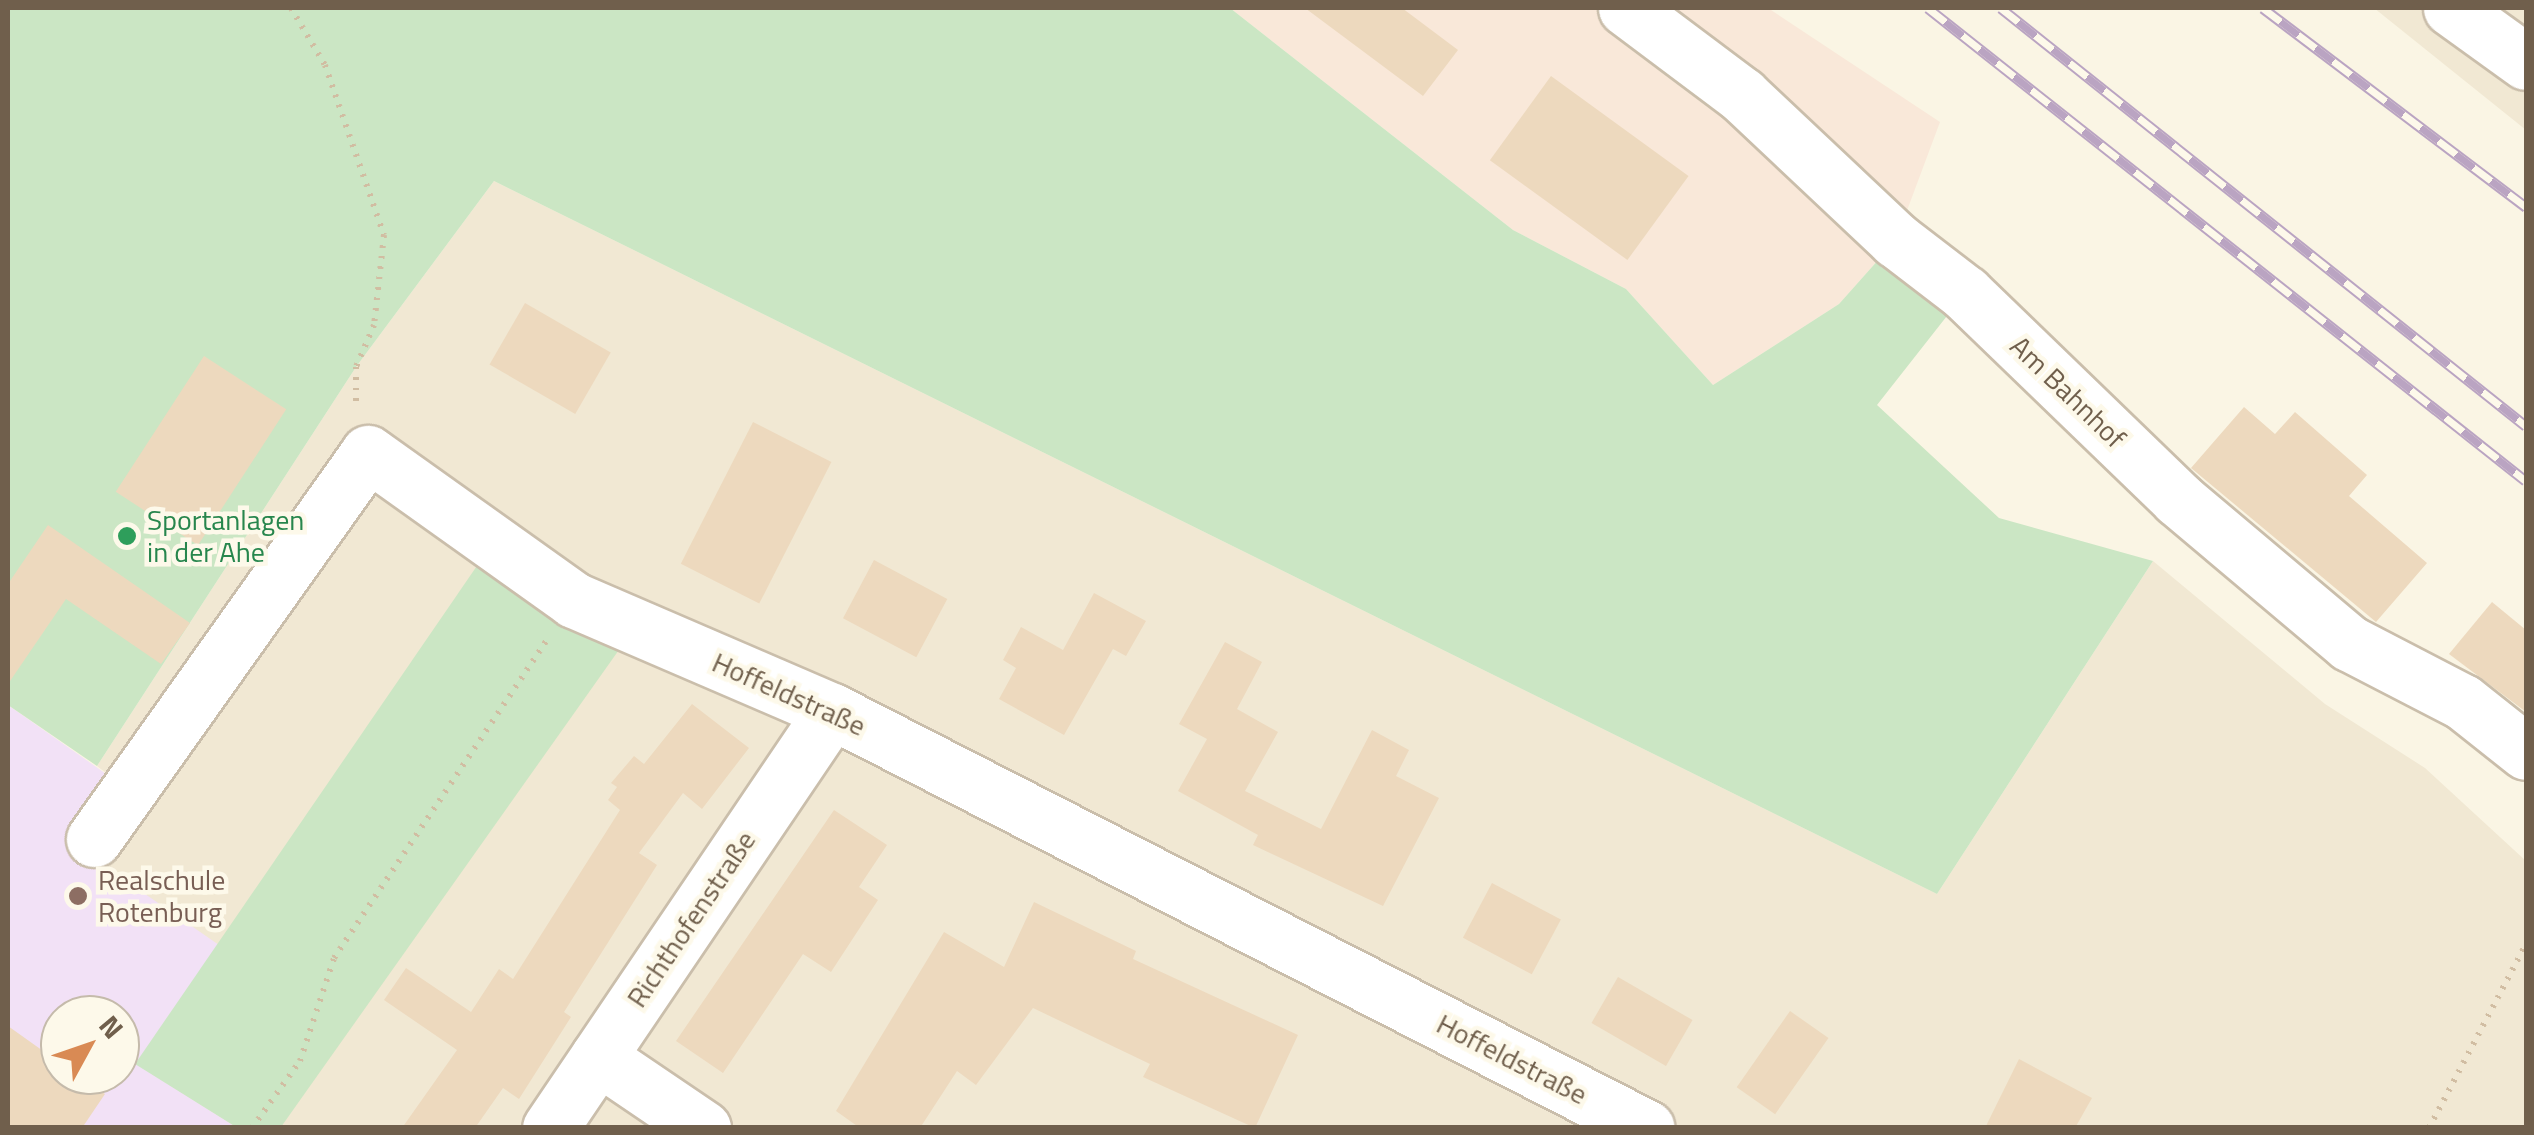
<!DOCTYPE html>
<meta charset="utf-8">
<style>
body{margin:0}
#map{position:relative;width:2534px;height:1135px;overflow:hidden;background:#faf5e4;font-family:"Titillium Web",sans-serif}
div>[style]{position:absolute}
.residential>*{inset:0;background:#f1e8d3}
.commercial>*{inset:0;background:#f9e8d9}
.education>*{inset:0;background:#f2e1f6}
.green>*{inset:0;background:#cbe6c4}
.building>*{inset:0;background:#edd9be;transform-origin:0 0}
.path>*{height:6px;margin-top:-3px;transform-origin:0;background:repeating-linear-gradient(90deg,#d1bda2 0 2.5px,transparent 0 10.5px)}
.roads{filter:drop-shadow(2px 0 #cabeab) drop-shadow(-2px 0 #cabeab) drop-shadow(0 2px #cabeab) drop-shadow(0 -2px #cabeab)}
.minor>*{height:55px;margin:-27.5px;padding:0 27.5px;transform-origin:27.5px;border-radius:27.5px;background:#fff}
.rail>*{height:11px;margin-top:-5.5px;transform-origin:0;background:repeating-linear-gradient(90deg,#fdf9ea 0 22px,#baa4c2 0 44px);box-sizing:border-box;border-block:2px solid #baa4c2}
.dots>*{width:28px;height:28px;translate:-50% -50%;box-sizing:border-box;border:5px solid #fdf9ea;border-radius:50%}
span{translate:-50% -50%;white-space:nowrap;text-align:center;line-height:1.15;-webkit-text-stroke:9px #fdf9ea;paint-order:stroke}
.street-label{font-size:28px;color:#705f4c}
.leisure-label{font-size:28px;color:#27864d}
.left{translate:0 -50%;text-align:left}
.education-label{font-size:28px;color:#785e54}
.frame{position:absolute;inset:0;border:10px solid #705f4c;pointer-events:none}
.north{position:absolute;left:40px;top:995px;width:100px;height:100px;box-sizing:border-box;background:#fdf9ea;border:2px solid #c5bbab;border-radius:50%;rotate:50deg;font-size:28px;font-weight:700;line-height:40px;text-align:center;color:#705f4c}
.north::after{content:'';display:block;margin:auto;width:35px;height:45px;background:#d98a54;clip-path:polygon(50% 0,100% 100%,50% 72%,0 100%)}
</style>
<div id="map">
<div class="residential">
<i style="clip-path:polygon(2374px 8px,2526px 8px,2526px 130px)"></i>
<i style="clip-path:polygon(494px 181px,1937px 894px,2153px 561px,2325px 704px,2425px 768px,2526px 861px,2526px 1127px,236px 1127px,135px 1064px,77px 847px,119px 783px,97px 766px,356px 367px)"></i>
</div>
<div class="commercial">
<i style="clip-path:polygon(1230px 8px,1768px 8px,1940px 122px,1896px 240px,1839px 304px,1713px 385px,1626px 289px,1513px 230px)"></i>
</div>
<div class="education">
<i style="clip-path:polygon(evenodd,8px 705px,119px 783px,77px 847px,219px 945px,136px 1064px,236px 1127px,8px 1127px,8px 705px,60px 1015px,120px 1015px,120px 1075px,60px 1075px,60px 1015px)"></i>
</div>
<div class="green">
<i style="clip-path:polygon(8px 8px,1230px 8px,1513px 230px,1626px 289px,1713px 385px,1839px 304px,1896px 240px,1965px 293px,1877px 405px,1999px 518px,2153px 561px,1937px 894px,494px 181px,356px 367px,97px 766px,8px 705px)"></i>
<i style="clip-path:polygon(481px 560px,621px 647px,281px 1127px,236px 1127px,135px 1064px)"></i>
</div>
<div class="building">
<i style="clip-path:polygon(1305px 8px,1402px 8px,1458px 50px,1423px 96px)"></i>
<i style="left:1551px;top:76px;width:170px;height:104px;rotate:36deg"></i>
<i style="left:525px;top:303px;width:99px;height:71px;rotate:30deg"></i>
<i style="left:204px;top:356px;width:98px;height:162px;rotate:33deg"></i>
<i style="clip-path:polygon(2244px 407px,2275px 434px,2295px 412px,2367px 475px,2349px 496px,2427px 563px,2376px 622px,2191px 468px)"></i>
<i style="left:753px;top:422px;width:88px;height:159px;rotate:27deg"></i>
<i style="clip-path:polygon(48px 525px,190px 623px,161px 664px,66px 599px,8px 684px,8px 584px)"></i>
<i style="left:874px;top:560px;width:83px;height:66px;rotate:28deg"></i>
<i style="clip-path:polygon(1094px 593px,1146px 621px,1126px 656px,1113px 649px,1064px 735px,999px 699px,1016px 668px,1003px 660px,1021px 627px,1063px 650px)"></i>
<i style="clip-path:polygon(2492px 602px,2526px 630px,2526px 712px,2449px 654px)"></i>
<i style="clip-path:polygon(1225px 642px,1262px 662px,1237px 709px,1278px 732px,1245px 791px,1321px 829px,1372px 730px,1409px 750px,1396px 776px,1439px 798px,1383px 906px,1253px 845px,1258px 835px,1178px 791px,1207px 739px,1179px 724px)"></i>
<i style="clip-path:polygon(692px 704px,749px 748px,702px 809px,683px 793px,639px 853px,657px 865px,564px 1012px,571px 1017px,519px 1099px,503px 1088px,475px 1128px,402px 1128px,457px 1050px,384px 1000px,406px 968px,471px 1012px,499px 969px,513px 979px,620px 810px,608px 800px,617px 787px,611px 783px,634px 756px,644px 764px)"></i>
<i style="clip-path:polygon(834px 810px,887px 845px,859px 887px,878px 900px,831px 972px,803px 954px,723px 1073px,676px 1041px)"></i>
<i style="left:1492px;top:883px;width:78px;height:62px;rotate:28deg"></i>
<i style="clip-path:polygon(1034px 902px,1136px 951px,1133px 959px,1298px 1035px,1255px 1128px,1143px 1077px,1150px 1064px,1033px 1008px,976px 1085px,957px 1071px,920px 1128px,860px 1128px,836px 1111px,944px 932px,1004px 967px)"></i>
<i style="left:1618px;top:977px;width:86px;height:53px;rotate:30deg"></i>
<i style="left:1790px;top:1011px;width:47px;height:93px;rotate:35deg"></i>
<i style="clip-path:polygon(8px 1026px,60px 1063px,60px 1075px,78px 1075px,105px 1094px,82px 1128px,8px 1128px)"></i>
<i style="clip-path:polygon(2019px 1059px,2092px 1098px,2075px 1128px,1985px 1128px)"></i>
</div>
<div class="path">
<i style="left:291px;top:8px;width:66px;rotate:59.2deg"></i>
<i style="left:325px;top:65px;width:180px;rotate:70.9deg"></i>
<i style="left:384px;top:235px;width:91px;rotate:96.3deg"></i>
<i style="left:374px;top:325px;width:46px;rotate:113.2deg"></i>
<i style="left:356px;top:367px;width:41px;rotate:90deg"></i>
<i style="left:252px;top:1128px;width:82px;rotate:-54.4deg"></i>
<i style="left:300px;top:1061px;width:108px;rotate:-71.7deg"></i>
<i style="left:334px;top:958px;width:383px;rotate:-56.2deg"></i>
<i style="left:2429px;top:1128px;width:208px;rotate:-62.2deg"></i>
</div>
<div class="roads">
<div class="minor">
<i style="left:1626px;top:8px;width:145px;rotate:36.9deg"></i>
<i style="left:1742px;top:95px;width:212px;rotate:43.3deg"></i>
<i style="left:1896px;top:240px;width:87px;rotate:37.5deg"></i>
<i style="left:1965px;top:293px;width:296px;rotate:44deg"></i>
<i style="left:2178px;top:499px;width:224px;rotate:40.1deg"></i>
<i style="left:2349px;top:643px;width:128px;rotate:27.4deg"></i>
<i style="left:2463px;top:702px;width:80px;rotate:38.4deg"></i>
<i style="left:2451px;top:8px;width:92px;rotate:35.8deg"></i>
<i style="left:94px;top:839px;width:473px;rotate:-54.6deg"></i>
<i style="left:368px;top:453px;width:253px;rotate:35.5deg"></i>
<i style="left:574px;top:600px;width:281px;rotate:23.3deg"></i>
<i style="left:832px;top:711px;width:915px;rotate:27.1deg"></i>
<i style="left:598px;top:1057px;width:127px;rotate:34.1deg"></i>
<i style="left:550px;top:1128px;width:503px;rotate:-55.93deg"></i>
</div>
</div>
<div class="rail">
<i style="left:1928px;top:8px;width:762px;rotate:38.34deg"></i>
<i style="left:2001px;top:8px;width:671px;rotate:38.53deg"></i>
<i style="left:2263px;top:8px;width:330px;rotate:37.1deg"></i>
</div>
<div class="dots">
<i style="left:127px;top:536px;background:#2e9e5b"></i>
<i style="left:78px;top:896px;background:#8d6e63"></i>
</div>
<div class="street-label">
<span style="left:2068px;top:392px;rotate:44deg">Am Bahnhof</span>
<span style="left:789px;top:694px;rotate:24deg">Hoffeldstraße</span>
<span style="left:691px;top:919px;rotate:-56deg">Richthofenstraße</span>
<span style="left:1512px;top:1059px;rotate:27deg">Hoffeldstraße</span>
</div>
<div class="leisure-label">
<span class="left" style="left:147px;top:536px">Sportanlagen<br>in der Ahe</span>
</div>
<div class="education-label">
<span class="left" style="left:98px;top:896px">Realschule<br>Rotenburg</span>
</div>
<div class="frame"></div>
<div class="north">N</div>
</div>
